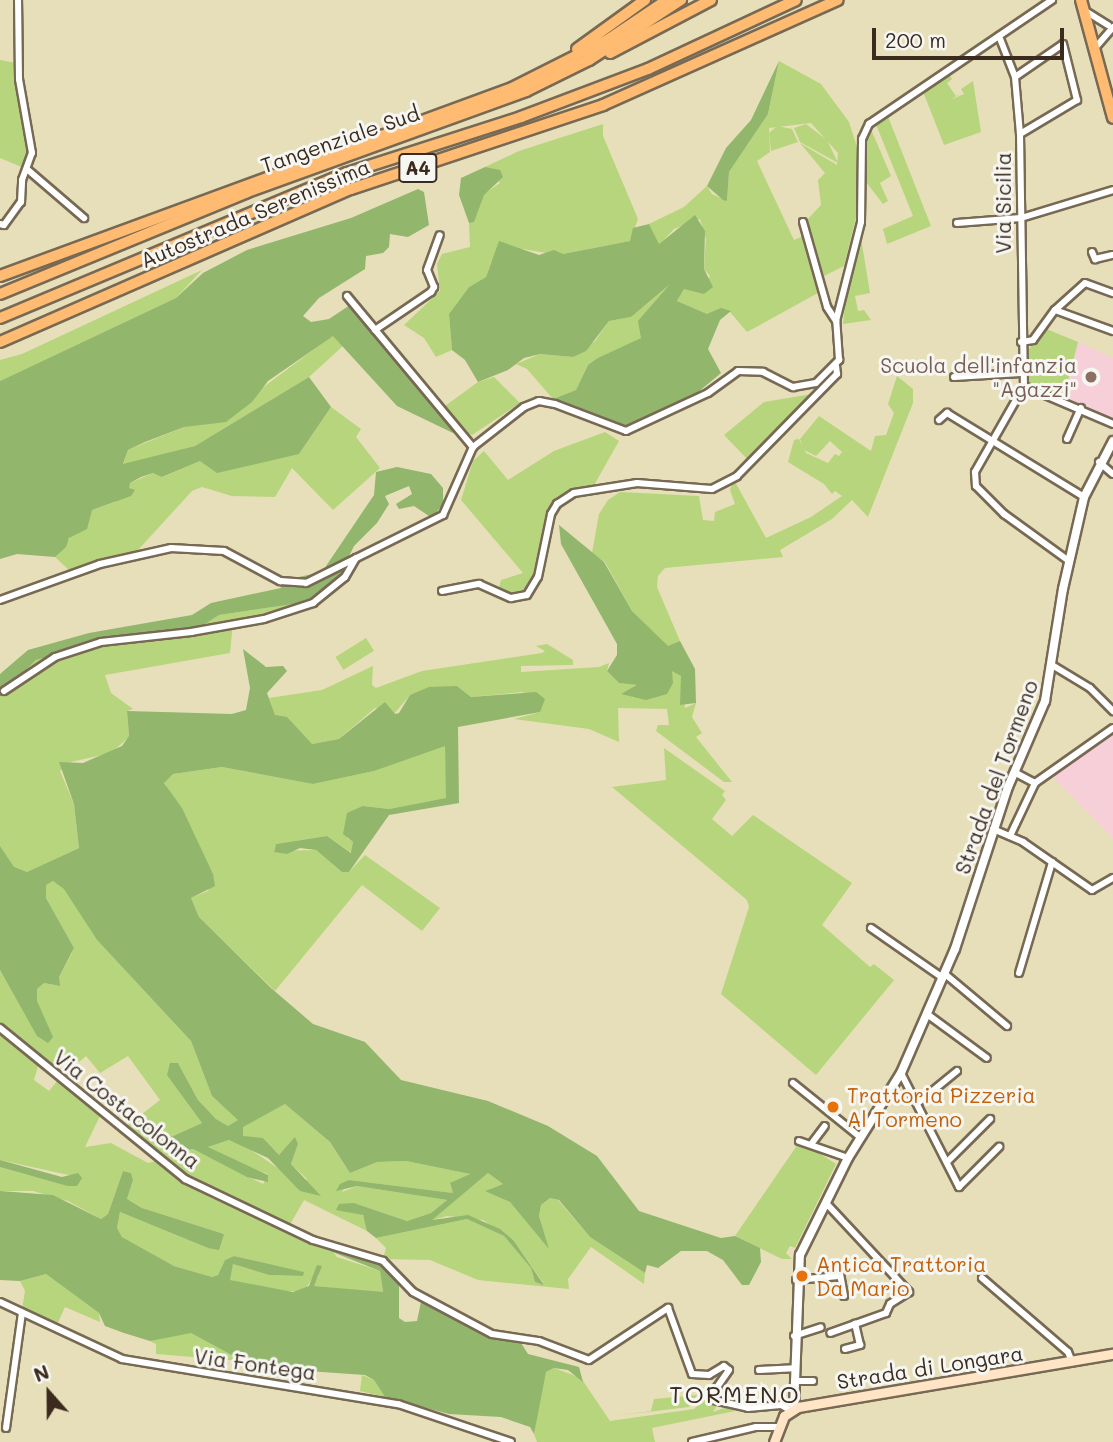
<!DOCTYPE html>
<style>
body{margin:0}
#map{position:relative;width:1113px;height:1442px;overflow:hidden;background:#e7dfb9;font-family:Mali,sans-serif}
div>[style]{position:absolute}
.built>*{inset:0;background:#f6cfd9}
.green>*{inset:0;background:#b7d57c;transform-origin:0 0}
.forest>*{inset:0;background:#91b66c}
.roads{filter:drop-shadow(2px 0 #776954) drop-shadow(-2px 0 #776954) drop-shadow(0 2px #776954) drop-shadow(0 -2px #776954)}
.minor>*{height:6px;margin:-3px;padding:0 3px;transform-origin:3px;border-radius:3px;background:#fff}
.tertiary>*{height:8px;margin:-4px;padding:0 4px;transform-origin:4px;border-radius:4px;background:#fff}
.secondary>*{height:9px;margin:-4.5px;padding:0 4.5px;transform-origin:4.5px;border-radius:4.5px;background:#ffe4c6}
.primary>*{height:10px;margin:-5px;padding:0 5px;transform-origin:5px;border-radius:5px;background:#ffbb71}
.trunk>*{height:10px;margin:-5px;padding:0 5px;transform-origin:5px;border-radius:5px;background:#ffbb71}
.motorway>*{height:10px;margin:-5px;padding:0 5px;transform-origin:5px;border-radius:5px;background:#ffbb71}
.dots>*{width:19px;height:19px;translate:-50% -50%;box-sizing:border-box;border:4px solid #f6f6f2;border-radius:50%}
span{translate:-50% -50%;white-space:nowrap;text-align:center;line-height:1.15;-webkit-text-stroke:6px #f6f6f2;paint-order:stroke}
.shield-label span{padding:2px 5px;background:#f6f6f2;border:2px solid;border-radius:5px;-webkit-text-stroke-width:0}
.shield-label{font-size:19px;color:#3b2a1e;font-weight:700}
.street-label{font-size:21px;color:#3b2a1e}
.education-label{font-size:21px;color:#785e54}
.right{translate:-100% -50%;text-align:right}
.food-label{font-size:21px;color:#c56008}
.left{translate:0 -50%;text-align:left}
.quarter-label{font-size:24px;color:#3b2a1e;letter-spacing:2px}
.north{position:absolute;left:14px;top:1358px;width:70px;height:70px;-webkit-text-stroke:5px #f6f6f2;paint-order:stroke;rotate:339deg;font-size:19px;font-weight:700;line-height:28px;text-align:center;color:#3b2a1e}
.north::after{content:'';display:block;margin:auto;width:24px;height:32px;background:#3b2a1e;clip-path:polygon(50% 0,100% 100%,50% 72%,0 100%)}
.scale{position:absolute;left:872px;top:28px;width:192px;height:32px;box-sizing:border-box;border:4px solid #3b2a1e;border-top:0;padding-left:9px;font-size:21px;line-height:24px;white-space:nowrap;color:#3b2a1e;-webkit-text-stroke:5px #f6f6f2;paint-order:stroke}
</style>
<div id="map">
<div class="built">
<i style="clip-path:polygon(1078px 342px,1113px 358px,1113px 419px,1064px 396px)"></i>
<i style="clip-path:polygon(1113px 734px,1113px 838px,1052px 776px)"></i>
</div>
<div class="green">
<i style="clip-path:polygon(0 60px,16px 63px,19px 104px,29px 135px,24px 168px,0 158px)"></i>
<i style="clip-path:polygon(779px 61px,821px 84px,849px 122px,858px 150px,859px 205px,844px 266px,824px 276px,805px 222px,821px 205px,818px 180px,825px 173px,800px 143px,837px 165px,838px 153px,811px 123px,769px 128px,770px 152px,757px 161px,794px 240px,801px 237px,802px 223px,818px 293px,747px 332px,730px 312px,707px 314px,677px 301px,684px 289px,701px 291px,710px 276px,704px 269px,706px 239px,700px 219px,674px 229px,659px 245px,649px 224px,684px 207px,707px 186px,712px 194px,727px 201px,729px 172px,768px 114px)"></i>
<i style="clip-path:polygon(948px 73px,952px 79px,947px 83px,956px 96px,962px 93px,950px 100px,964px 94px,961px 89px,973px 81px,981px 132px,944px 145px,922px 89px)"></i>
<i style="clip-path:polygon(887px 114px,931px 226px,887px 244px,883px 229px,913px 216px,875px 122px)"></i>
<i style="clip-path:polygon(603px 124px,603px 136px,638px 219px,630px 241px,558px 255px,505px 246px,491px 262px,486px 277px,469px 287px,449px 314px,452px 350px,436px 357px,424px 338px,404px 325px,440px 291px,437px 264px,442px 254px,470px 247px,469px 223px,474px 221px,484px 194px,500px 183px,485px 167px,519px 151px)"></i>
<i style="clip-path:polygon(806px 124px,827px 140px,838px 163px,800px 142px,794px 128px)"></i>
<i style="clip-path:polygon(777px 126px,792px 129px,798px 142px,771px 151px,769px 133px)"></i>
<i style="clip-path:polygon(870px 127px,891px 176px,880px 183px,888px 201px,883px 204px,866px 182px,864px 145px)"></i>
<i style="clip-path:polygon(861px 238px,870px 293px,855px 296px,858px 311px,864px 310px,871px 320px,843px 324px,847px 284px)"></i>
<i style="clip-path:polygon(202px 270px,176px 298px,0 381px,0 360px,22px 354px)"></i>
<i style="clip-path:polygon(669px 285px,653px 304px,641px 338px,588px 365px,576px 390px,553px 399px,527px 369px,516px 364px,540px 354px,573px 357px,595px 341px,609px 321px,631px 317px)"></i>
<i style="clip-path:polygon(1044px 328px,1078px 342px,1064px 396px,1056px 397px,1028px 384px,1027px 352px)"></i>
<i style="clip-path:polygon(333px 335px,343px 346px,309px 377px,195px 446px,123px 465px,128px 450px,184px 427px,204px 424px,261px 389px)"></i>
<i style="clip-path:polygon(897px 376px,913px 389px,913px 403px,868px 517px,852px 500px,832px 519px,780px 550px,783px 557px,665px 568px,658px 576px,657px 587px,680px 641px,668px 647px,632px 611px,605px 562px,592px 553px,599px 514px,608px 500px,620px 492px,699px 496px,703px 520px,714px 521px,715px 512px,735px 504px,730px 490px,734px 480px,766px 538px,811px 517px,842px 496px,835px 491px,832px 494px,824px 484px,788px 462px,794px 440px,799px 439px,806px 453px,828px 463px,835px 454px,839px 456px,842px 452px,830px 441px,816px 456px,804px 450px,800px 439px,819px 416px,871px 451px,875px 436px,886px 435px,894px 413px,888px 404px)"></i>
<i style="clip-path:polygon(494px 377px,520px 403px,472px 435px,457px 428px,441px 409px,478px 382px)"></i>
<i style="clip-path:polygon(818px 393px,752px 464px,724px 435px,764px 402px)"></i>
<i style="clip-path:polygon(331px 407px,361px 429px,356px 437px,380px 468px,333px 510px,292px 468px,275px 497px,232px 496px,202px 487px,192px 491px,138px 550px,70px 571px,55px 557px,92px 510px,115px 502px,130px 483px,153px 473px,163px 477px,200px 461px,299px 454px)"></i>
<i style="clip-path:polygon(605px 432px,619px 441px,593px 487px,557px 504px,534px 589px,511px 598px,498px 591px,501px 580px,523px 573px,461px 500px,473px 461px,484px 451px,508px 480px,554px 451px)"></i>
<i style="clip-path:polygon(307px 602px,233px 623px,230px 653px,105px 675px,111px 693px,133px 709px,127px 711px,129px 737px,111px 753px,71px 762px,60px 771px,74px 804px,79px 848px,27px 872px,14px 868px,0 846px,0 696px,36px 660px,135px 634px,196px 630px,219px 615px)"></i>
<i style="left:366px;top:638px;width:15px;height:36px;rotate:58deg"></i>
<i style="clip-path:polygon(547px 644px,573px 660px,573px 665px,521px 666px,521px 672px,599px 667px,609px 663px,607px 671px,619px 683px,638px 685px,632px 698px,672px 670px,681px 676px,685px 708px,696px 703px,692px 717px,702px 733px,696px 737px,732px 782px,724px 782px,656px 731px,658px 725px,669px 725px,667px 709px,618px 708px,619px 742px,589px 729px,514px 719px,540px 712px,523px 692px,471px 697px,457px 686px,410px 695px,394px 714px,375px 708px,339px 739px,312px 744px,275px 716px,269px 698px,322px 690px,373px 666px,372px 685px,376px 688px,422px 671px,542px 653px,545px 651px,536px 646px)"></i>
<i style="clip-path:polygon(441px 744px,445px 746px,447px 798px,389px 809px,363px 806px,347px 838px,353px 842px,352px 853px,327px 836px,276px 844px,274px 851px,316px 850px,342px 872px,349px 872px,365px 855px,440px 908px,422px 931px,362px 885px,275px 991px,199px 917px,191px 898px,208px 891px,213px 874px,164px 782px,173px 774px,222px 767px,313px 784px,374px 771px)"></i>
<i style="clip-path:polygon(664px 748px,725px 791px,722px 795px,726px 800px,712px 819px,732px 836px,753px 815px,852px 883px,822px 925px,870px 967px,874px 964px,894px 980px,816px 1075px,721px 994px,749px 907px,747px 900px,612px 787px,666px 780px)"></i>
<i style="clip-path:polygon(53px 881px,64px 888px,97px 940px,191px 1041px,212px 1096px,239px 1120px,228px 1126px,216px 1119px,198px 1100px,178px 1063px,180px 1092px,202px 1123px,179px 1134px,181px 1148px,193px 1149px,263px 1184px,268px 1174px,215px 1154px,208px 1147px,229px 1140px,245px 1146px,288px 1175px,300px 1191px,307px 1179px,291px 1164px,298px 1144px,279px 1155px,263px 1138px,243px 1137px,242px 1127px,285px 1104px,330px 1142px,350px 1173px,377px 1162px,406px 1161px,470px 1174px,450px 1184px,453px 1193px,349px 1180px,342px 1192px,357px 1186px,447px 1200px,431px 1213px,407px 1221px,354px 1203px,367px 1222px,367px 1231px,304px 1200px,288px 1228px,189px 1180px,124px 1128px,160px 1100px,128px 1056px,100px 1073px,86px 1056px,79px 1062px,69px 1053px,52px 1069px,0 1025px,0 970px,28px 1019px,37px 1001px,37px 989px,44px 983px,59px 986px,59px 977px,72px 953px,74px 948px,46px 898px,46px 885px)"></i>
<i style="clip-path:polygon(0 1032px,38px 1066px,34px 1080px,49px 1091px,58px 1080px,100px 1116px,85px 1147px,111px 1143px,148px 1163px,156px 1161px,211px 1198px,335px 1251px,332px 1251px,337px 1257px,380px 1271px,383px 1293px,313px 1286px,319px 1275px,316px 1273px,304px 1291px,271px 1291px,229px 1280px,233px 1264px,269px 1275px,303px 1276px,303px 1272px,234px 1256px,225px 1260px,218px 1275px,212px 1277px,174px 1266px,122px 1237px,117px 1228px,120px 1212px,208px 1248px,224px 1234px,142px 1208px,127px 1199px,133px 1180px,131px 1173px,123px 1171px,108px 1214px,101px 1219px,68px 1201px,33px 1191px,0 1191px,0 1167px,67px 1186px,73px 1176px,0 1160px)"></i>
<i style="clip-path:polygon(800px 1141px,836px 1164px,795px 1248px,790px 1246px,786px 1253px,792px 1259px,782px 1259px,735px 1236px)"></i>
<i style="clip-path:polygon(488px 1173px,503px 1184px,487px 1190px,510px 1202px,548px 1247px,539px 1216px,541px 1205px,550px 1198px,558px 1200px,590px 1237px,645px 1273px,644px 1284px,591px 1247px,568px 1279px,569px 1289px,478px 1280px,430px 1260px,383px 1259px,386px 1248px,376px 1238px,467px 1219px,504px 1236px,531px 1268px,535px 1282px,544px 1284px,514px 1241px,483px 1220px,447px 1216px,429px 1221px)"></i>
<i style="clip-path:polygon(46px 1274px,99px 1313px,100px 1322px,65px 1307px,56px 1327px,22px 1310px,25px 1291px,20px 1281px)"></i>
<i style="clip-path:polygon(175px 1333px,191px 1333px,237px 1358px,254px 1362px,156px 1354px,156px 1344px,150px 1341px)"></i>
<i style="clip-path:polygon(554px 1368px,581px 1378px,610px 1421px,694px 1409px,705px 1399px,717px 1405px,713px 1412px,727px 1407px,735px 1411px,652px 1428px,655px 1442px,537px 1442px,534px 1434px,541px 1388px,546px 1372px)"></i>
<i style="clip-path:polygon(362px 1375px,374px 1380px,385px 1397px,360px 1391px)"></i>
<i style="clip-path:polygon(697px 1395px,689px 1407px,614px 1416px,651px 1411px,654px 1399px)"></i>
</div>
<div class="forest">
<i style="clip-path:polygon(779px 61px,768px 114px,729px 172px,727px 201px,723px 200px,707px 186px,726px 148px,751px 120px)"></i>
<i style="clip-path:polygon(485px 167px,500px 170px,503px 177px,484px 195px,474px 222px,469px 223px,459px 195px,461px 178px)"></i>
<i style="clip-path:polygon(418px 189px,424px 192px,429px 225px,408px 237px,390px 234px,389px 247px,383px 253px,366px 256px,365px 269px,319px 298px,303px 316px,311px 322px,329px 319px,353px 303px,457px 428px,453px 433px,397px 406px,333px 336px,268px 381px,252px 402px,226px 422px,184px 427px,145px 442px,128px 450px,123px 464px,195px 446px,309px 377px,331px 407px,299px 454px,217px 473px,200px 461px,162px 477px,153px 473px,141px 477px,130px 483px,129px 488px,135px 490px,131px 496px,92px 510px,87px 529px,69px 538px,66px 547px,55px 557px,17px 554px,0 559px,0 381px,176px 298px,203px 273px,247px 250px,351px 218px)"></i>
<i style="clip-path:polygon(695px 215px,705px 231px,704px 269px,713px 287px,704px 294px,684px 289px,677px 301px,707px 314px,721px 308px,731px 311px,720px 320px,708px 349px,721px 373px,691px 398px,625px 427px,553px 399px,576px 390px,588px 365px,598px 358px,641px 338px,638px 321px,669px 285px,631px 317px,609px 321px,586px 351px,573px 357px,540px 354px,524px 358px,508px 370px,478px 382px,465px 360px,452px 350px,449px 314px,469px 287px,486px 277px,499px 241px,539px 255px,554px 250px,563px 254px,630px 241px,633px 228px,649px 224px,659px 244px)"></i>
<i style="clip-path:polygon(397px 467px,431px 474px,443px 488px,443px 504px,432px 518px,414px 506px,399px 509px,396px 504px,412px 494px,409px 486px,385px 496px,389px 504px,377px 523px,354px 546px,335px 585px,322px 594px,307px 602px,219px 615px,196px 630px,135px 634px,36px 660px,0 696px,0 674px,28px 650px,89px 633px,192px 615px,211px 603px,281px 588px,280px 581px,322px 572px,374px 495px,376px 472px)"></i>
<i style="clip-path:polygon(559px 525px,604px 562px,632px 611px,668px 646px,680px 641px,695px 669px,696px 703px,680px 705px,681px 676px,672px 671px,673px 683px,667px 694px,646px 700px,621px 694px,637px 685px,619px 683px,607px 671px,617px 655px,617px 644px,561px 544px)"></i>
<i style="clip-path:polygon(243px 649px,266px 667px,283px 666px,287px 671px,267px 693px,275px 715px,287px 717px,312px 744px,339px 739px,385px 702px,395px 714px,399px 713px,410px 695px,429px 687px,457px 686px,471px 697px,536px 692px,545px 699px,540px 712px,458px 727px,459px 803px,389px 815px,349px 872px,342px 872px,316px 850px,300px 848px,287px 854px,274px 852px,276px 844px,327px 836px,351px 853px,353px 842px,343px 834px,347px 813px,363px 806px,389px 809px,446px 798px,445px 746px,374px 771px,313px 784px,222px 767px,173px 774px,164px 783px,182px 808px,213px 874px,215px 886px,191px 898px,199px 917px,271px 988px,313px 1024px,365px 1042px,401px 1080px,488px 1101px,548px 1126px,597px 1156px,639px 1211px,721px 1238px,735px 1236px,760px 1248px,761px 1262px,749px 1285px,742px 1285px,723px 1260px,707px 1251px,681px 1251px,658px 1268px,647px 1265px,645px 1273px,590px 1237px,559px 1200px,550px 1198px,541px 1205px,539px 1216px,549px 1249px,510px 1202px,485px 1191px,503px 1184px,488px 1173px,432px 1220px,468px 1215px,500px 1229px,514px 1241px,544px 1285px,535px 1282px,531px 1268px,504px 1236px,467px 1219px,376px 1238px,367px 1231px,363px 1215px,336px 1210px,339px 1204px,354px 1203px,407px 1221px,431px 1213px,447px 1200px,357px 1186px,336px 1191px,340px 1184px,349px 1180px,453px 1193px,450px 1183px,470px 1174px,406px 1161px,377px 1162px,350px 1173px,330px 1142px,285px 1104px,243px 1127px,243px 1136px,263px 1138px,279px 1155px,295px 1137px,298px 1144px,291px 1164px,321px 1196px,300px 1191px,268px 1158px,229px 1140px,208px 1147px,268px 1175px,268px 1182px,247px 1177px,193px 1149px,165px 1152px,167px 1139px,202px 1123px,167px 1075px,170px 1063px,178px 1063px,198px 1100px,216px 1119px,228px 1126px,238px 1120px,212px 1096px,191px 1041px,97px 940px,64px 889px,53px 881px,46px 885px,46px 898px,74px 948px,59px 977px,60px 986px,44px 983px,37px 989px,37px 1001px,53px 1037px,48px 1043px,37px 1036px,0 970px,0 846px,14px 867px,27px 872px,79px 848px,74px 804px,59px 762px,83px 763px,122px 746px,129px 736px,127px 711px,232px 714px,246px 710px,250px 688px)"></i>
<i style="clip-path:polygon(0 1160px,62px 1177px,78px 1173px,82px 1178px,77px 1186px,67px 1186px,0 1167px)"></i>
<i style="clip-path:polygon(123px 1171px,131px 1173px,133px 1180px,127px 1199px,142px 1208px,224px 1234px,219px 1250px,208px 1248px,120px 1212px,117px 1228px,122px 1237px,174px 1266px,212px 1277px,218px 1275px,225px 1260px,234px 1256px,304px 1272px,303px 1276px,269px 1275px,233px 1264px,230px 1280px,293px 1292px,309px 1286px,317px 1265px,322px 1266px,314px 1286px,383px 1292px,380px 1271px,330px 1251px,335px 1251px,383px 1265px,392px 1274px,399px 1283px,399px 1318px,405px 1322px,417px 1321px,421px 1302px,482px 1334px,521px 1343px,528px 1354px,579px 1367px,583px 1382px,568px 1370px,554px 1368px,546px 1372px,534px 1434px,530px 1427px,501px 1417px,449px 1414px,385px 1397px,374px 1380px,365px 1375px,293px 1370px,237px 1358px,191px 1333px,150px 1341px,124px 1333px,105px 1326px,99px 1313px,46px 1274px,20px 1281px,0 1280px,0 1191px,53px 1195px,101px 1219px,108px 1214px)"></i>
</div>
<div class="roads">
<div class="minor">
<i style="left:1087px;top:12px;width:25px;rotate:32deg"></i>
<i style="left:999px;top:36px;width:44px;rotate:68.7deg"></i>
<i style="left:1015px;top:77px;width:57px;rotate:85deg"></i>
<i style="left:1020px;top:134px;width:252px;rotate:89.1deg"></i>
<i style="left:1024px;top:386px;width:97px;rotate:23.1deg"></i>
<i style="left:1095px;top:48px;width:28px;rotate:-49deg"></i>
<i style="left:1015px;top:77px;width:58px;rotate:-34.5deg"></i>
<i style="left:1063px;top:44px;width:58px;rotate:76deg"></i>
<i style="left:1077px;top:100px;width:66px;rotate:149.2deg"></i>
<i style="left:28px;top:170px;width:74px;rotate:40.6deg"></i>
<i style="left:803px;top:222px;width:88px;rotate:74.2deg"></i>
<i style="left:827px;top:307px;width:17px;rotate:57deg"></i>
<i style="left:957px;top:223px;width:64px;rotate:-4.5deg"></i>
<i style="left:1021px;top:218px;width:96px;rotate:-16.9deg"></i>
<i style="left:0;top:224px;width:4px;rotate:14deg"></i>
<i style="left:4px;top:225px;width:29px;rotate:-54deg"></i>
<i style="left:21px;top:202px;width:22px;rotate:-87deg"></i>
<i style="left:22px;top:180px;width:29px;rotate:-70deg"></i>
<i style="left:32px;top:153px;width:75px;rotate:-100deg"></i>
<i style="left:19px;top:79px;width:79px;rotate:-90.7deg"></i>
<i style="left:1092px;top:252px;width:8px;rotate:67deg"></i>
<i style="left:1095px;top:259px;width:18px;rotate:-13deg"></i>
<i style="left:347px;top:296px;width:197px;rotate:50.2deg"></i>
<i style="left:1055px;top:310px;width:62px;rotate:19.9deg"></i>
<i style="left:375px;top:330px;width:68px;rotate:-34.2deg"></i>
<i style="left:431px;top:292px;width:6px;rotate:-59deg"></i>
<i style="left:434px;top:287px;width:18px;rotate:-112deg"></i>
<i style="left:427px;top:270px;width:37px;rotate:-70deg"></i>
<i style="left:1021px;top:342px;width:12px;rotate:-9deg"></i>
<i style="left:1033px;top:340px;width:37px;rotate:-54deg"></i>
<i style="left:1055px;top:310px;width:40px;rotate:-42deg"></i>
<i style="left:1085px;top:283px;width:30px;rotate:20deg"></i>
<i style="left:954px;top:377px;width:67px;rotate:-3.4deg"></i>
<i style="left:1024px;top:386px;width:99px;rotate:119.7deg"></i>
<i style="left:975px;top:472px;width:14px;rotate:86deg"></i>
<i style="left:976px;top:486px;width:40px;rotate:45deg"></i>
<i style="left:1004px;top:514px;width:80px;rotate:35.9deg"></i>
<i style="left:939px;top:420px;width:11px;rotate:-41deg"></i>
<i style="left:947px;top:413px;width:161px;rotate:31.5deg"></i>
<i style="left:1067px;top:439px;width:34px;rotate:-66deg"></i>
<i style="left:1099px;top:462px;width:18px;rotate:41deg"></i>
<i style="left:442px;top:591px;width:38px;rotate:-11deg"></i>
<i style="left:479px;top:584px;width:35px;rotate:24deg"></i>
<i style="left:511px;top:598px;width:16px;rotate:-11deg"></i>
<i style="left:527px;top:595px;width:21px;rotate:-59deg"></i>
<i style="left:538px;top:577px;width:64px;rotate:-78.3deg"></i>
<i style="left:551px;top:514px;width:12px;rotate:-59deg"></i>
<i style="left:557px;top:504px;width:20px;rotate:-33deg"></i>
<i style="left:574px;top:493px;width:64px;rotate:-9deg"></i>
<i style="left:637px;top:483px;width:75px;rotate:4.6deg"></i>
<i style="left:712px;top:489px;width:28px;rotate:-27deg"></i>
<i style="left:737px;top:476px;width:143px;rotate:-45.6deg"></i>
<i style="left:837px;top:374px;width:8px;rotate:-97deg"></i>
<i style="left:0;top:600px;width:106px;rotate:-19.8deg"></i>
<i style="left:100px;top:564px;width:73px;rotate:-12.7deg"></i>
<i style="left:171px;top:548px;width:53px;rotate:3.2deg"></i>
<i style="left:224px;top:551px;width:64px;rotate:28.2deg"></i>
<i style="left:280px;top:581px;width:26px;rotate:4deg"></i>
<i style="left:306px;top:583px;width:153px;rotate:-26.4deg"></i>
<i style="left:443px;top:515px;width:74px;rotate:-66.2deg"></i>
<i style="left:473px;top:447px;width:65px;rotate:-38.1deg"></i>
<i style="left:524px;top:407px;width:16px;rotate:-22deg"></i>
<i style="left:539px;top:401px;width:16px;rotate:11deg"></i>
<i style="left:555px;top:404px;width:76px;rotate:20.8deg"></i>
<i style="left:626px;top:431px;width:90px;rotate:-24.9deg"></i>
<i style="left:708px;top:393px;width:37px;rotate:-36deg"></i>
<i style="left:738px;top:371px;width:25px;rotate:2deg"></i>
<i style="left:763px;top:372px;width:34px;rotate:27deg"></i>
<i style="left:793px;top:387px;width:23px;rotate:-10deg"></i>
<i style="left:816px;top:383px;width:33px;rotate:-45deg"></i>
<i style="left:839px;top:360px;width:39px;rotate:-94deg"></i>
<i style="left:836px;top:321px;width:102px;rotate:-75.8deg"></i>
<i style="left:861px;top:222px;width:83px;rotate:-89.3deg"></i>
<i style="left:862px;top:139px;width:17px;rotate:-65deg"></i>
<i style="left:869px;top:124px;width:221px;rotate:-34.1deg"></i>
<i style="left:1052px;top:665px;width:44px;rotate:31.2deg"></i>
<i style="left:1090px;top:688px;width:33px;rotate:45deg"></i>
<i style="left:4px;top:691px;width:61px;rotate:-33.7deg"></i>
<i style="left:55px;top:657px;width:48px;rotate:-18.1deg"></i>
<i style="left:101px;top:642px;width:91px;rotate:-6.3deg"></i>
<i style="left:191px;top:632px;width:74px;rotate:-10.1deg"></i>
<i style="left:264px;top:619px;width:52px;rotate:-18.1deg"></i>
<i style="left:313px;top:603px;width:41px;rotate:-39.1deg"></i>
<i style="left:345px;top:577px;width:22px;rotate:-60deg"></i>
<i style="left:1014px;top:772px;width:24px;rotate:28deg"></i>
<i style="left:993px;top:829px;width:33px;rotate:23deg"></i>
<i style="left:1023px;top:842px;width:84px;rotate:34.8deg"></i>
<i style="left:1092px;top:890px;width:24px;rotate:-30deg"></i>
<i style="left:1010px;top:836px;width:59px;rotate:-64.7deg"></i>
<i style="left:1035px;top:783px;width:95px;rotate:-35.2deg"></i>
<i style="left:871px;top:928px;width:88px;rotate:34.8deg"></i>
<i style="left:1019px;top:973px;width:116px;rotate:-73.4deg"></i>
<i style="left:945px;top:974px;width:81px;rotate:40deg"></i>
<i style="left:927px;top:1014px;width:74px;rotate:36.3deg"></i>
<i style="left:0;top:1028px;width:239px;rotate:39.2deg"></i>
<i style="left:185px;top:1179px;width:142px;rotate:25.5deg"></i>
<i style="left:313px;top:1240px;width:73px;rotate:16.7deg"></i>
<i style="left:383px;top:1261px;width:43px;rotate:45.9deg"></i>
<i style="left:413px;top:1292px;width:89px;rotate:28deg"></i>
<i style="left:492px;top:1334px;width:48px;rotate:8.5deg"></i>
<i style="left:539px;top:1341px;width:53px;rotate:20.8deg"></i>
<i style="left:589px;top:1360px;width:95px;rotate:-33.4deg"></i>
<i style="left:668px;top:1308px;width:70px;rotate:70deg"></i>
<i style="left:692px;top:1374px;width:17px;rotate:3deg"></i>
<i style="left:709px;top:1375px;width:17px;rotate:-31deg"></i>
<i style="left:724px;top:1366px;width:6px;rotate:39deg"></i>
<i style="left:729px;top:1370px;width:28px;rotate:125deg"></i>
<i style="left:713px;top:1393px;width:7px;rotate:82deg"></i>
<i style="left:714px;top:1400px;width:35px;rotate:13deg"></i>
<i style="left:748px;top:1408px;width:33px;rotate:-5deg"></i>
<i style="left:781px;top:1405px;width:10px;rotate:29deg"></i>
<i style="left:901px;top:1073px;width:128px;rotate:63deg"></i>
<i style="left:959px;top:1187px;width:57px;rotate:-45deg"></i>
<i style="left:793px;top:1083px;width:86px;rotate:38.9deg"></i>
<i style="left:919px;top:1102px;width:49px;rotate:-39.2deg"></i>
<i style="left:799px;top:1141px;width:52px;rotate:19.1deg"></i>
<i style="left:812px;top:1143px;width:21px;rotate:-53deg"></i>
<i style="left:947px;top:1162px;width:61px;rotate:-45deg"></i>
<i style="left:826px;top:1203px;width:122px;rotate:47deg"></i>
<i style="left:909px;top:1292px;width:22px;rotate:148deg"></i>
<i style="left:890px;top:1304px;width:10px;rotate:114deg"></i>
<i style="left:886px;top:1313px;width:59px;rotate:160.3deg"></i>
<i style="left:982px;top:1278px;width:113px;rotate:40.7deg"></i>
<i style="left:1068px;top:1352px;width:11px;rotate:68deg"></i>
<i style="left:796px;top:1280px;width:43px;rotate:-5.3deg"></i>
<i style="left:844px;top:1296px;width:28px;rotate:-100deg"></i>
<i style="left:839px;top:1268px;width:16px;rotate:-7deg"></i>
<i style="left:0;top:1302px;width:135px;rotate:25deg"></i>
<i style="left:122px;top:1359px;width:280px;rotate:9.3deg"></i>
<i style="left:398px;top:1404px;width:119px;rotate:18.6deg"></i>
<i style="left:794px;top:1336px;width:28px;rotate:-18deg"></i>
<i style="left:845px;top:1349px;width:16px;rotate:-15deg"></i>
<i style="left:860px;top:1345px;width:22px;rotate:-103deg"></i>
<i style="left:759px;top:1370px;width:35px;rotate:-3deg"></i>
<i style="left:794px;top:1381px;width:19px"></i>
<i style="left:6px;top:1428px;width:116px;rotate:-82.1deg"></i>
<i style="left:692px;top:1442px;width:66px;rotate:-13.2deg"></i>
<i style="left:756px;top:1427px;width:23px"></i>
</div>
<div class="tertiary">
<i style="left:794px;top:1408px;width:153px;rotate:-87.8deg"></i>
<i style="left:800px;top:1255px;width:108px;rotate:-63.7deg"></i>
<i style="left:848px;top:1158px;width:100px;rotate:-58.1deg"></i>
<i style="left:901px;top:1073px;width:135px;rotate:-66.5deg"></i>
<i style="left:955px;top:949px;width:170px;rotate:-71.9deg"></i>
<i style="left:1008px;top:787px;width:94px;rotate:-66.7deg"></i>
<i style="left:1045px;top:701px;width:113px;rotate:-80.9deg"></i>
<i style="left:1063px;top:589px;width:94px;rotate:-77.1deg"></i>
<i style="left:1084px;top:497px;width:63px;rotate:-62.6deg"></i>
</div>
<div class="secondary">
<i style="left:774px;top:1442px;width:28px;rotate:-69deg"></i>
<i style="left:784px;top:1416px;width:17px;rotate:-33deg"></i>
<i style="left:798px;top:1407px;width:319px;rotate:-9.6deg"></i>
</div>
<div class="primary">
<i style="left:1081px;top:0;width:122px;rotate:74.8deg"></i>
</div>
<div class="trunk">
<i style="left:577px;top:49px;width:84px;rotate:-35.8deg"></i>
<i style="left:610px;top:53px;width:114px;rotate:-27.7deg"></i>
<i style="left:0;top:276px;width:545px;rotate:-20.16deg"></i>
<i style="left:512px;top:88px;width:109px;rotate:-26.8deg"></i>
<i style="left:609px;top:39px;width:70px;rotate:-33.9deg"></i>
<i style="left:0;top:294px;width:267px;rotate:-22.4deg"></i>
<i style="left:247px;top:192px;width:297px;rotate:-19.9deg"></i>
<i style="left:526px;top:91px;width:70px;rotate:-26.2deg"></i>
<i style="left:589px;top:60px;width:110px;rotate:-33.1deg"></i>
</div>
<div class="motorway">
<i style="left:0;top:318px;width:376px;rotate:-22.7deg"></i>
<i style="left:347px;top:173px;width:183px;rotate:-17.8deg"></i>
<i style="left:521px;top:117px;width:136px;rotate:-20.7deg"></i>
<i style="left:648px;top:69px;width:163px;rotate:-25deg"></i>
<i style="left:0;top:342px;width:383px;rotate:-23.6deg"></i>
<i style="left:351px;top:189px;width:266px;rotate:-18.4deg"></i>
<i style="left:603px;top:105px;width:257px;rotate:-24.1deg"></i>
</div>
</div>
<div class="dots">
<i style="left:1091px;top:377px;background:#8d6e63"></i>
<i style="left:833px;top:1107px;background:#e8710a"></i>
<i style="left:802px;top:1276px;background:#e8710a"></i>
</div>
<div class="shield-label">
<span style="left:418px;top:168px">A4</span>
</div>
<div class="street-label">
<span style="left:340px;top:139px;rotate:-19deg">Tangenziale Sud</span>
<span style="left:1003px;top:203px;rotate:-90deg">Via Sicilia</span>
<span style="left:255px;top:213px;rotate:-23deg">Autostrada Serenissima</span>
<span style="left:996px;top:777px;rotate:-70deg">Strada del Tormeno</span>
<span style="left:127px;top:1109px;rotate:38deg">Via Costacolonna</span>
<span style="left:255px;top:1364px;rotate:8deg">Via Fontega</span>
<span style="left:930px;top:1367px;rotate:-9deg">Strada di Longara</span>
</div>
<div class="education-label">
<span class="right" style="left:1077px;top:377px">Scuola dell'infanzia<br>"Agazzi"</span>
</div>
<div class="food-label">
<span class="left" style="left:847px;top:1107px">Trattoria Pizzeria<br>Al Tormeno</span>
<span class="left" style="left:816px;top:1276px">Antica Trattoria<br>Da Mario</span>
</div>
<div class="quarter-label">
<span style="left:735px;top:1394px">TORMENO</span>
</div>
<div class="north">N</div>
<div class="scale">200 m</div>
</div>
